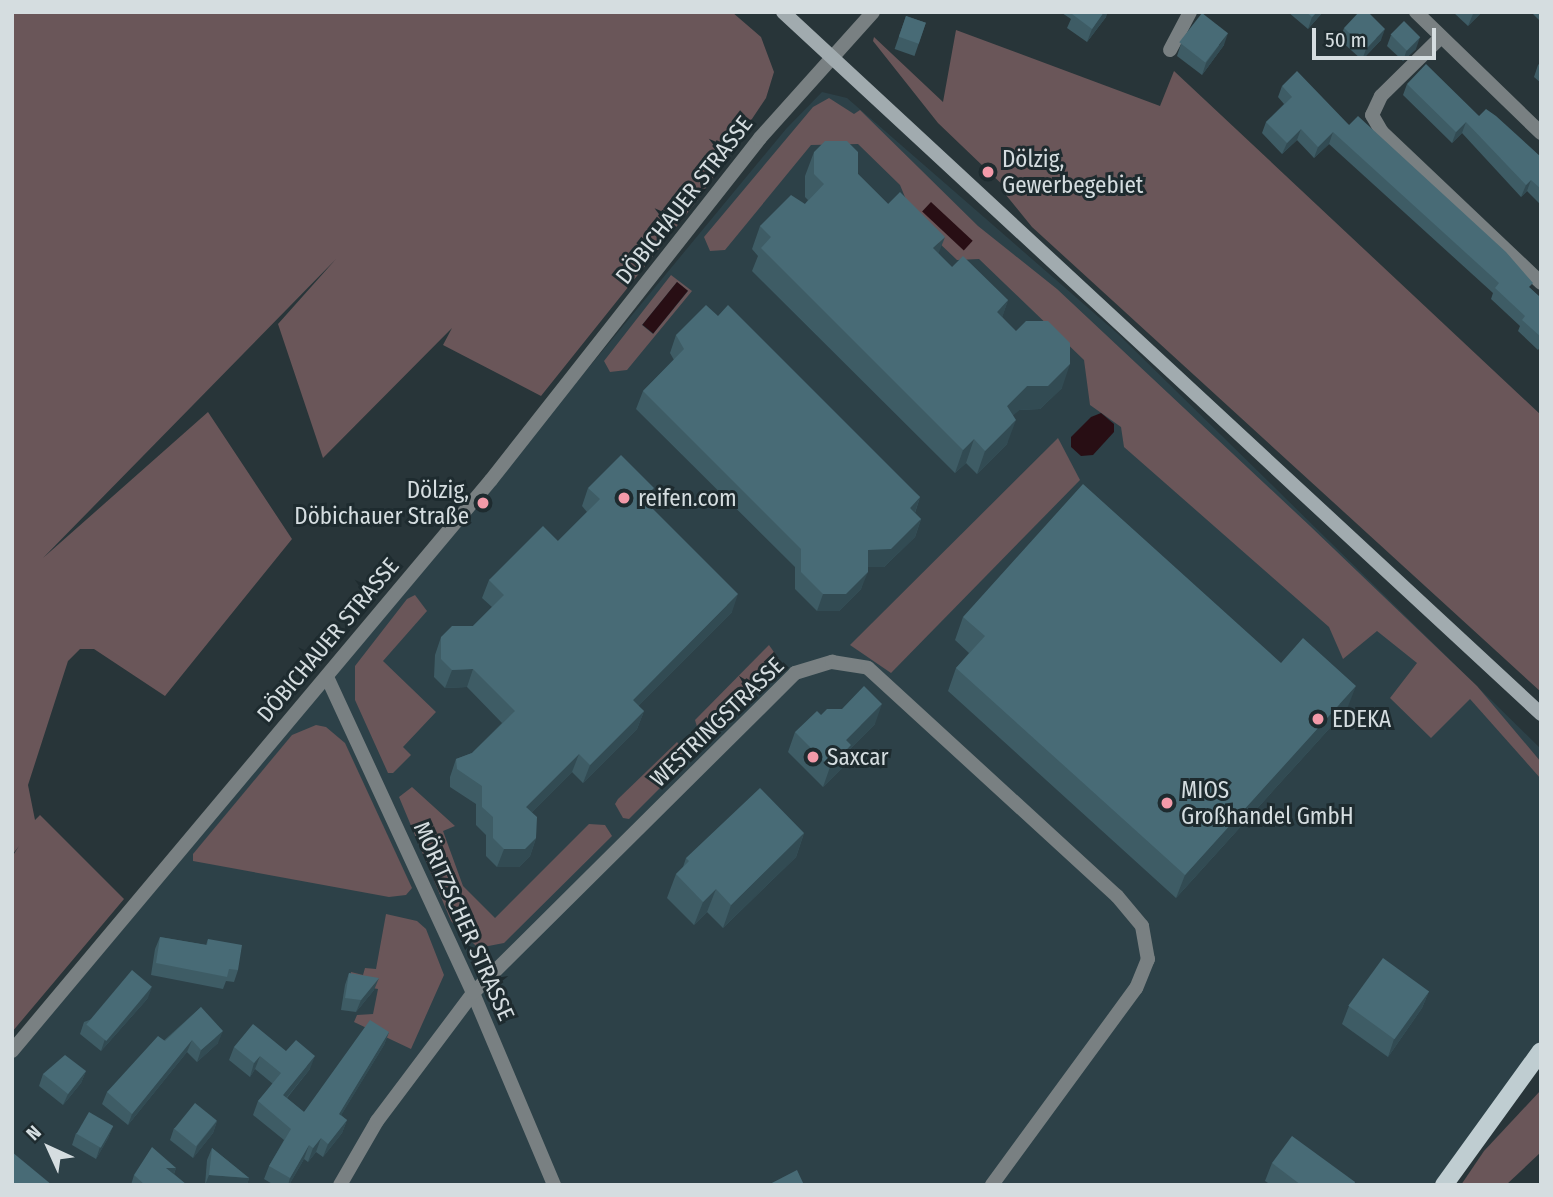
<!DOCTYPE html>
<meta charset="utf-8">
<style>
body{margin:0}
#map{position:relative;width:1553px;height:1197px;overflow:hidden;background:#283539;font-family:"Fira Sans Condensed",sans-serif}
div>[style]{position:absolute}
.built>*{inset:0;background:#2d4148}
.green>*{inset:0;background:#6a5659}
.water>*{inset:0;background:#280e14;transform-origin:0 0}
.street>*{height:14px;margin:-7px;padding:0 7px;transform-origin:7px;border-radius:7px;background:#798082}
.secondary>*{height:14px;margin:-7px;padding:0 7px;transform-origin:7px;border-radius:7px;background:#a1abaf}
.primary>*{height:18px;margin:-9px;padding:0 9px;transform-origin:9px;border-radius:9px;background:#bfcdd1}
.wall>*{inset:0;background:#3e5c65;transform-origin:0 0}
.shaded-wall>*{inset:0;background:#324b53}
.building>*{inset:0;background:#486b76;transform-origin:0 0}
.dots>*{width:19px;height:19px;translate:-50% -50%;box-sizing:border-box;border:4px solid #1e2b2f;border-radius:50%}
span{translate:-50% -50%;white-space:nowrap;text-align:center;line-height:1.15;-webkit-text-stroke:6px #1e2b2f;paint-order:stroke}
.poi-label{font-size:23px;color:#d5dde0}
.left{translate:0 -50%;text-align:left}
.right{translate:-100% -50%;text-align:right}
.street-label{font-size:23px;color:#d5dde0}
.frame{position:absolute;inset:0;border:14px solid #d5dde0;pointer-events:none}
.north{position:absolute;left:14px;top:1113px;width:70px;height:70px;-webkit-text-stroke:5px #1e2b2f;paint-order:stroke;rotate:315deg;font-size:19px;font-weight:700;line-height:28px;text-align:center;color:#d5dde0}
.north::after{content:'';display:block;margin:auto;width:24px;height:32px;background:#d5dde0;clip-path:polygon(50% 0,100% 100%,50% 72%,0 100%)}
.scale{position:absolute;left:1312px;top:28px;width:124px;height:32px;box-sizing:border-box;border:4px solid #d5dde0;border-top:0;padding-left:9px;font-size:21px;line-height:24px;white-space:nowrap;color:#d5dde0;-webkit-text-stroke:5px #1e2b2f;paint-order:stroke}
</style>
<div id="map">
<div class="built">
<i style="clip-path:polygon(822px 92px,847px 98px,1117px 333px,1541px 749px,1541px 1039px,1433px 1185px,12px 1185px,12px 1046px,551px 413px,786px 129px)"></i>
</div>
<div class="green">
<i style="clip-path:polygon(12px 12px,732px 12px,761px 37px,774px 72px,766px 98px,697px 201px,541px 396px,443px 345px,452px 328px,323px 458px,278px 324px,336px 259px,43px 558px,208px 412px,292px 539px,165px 696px,94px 649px,80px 649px,68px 661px,28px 785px,35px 820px,40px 815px,124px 899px,12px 1032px,12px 857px,19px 846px,12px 855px)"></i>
<i style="clip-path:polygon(956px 30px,1160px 106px,1174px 71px,1541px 415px,1541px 692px,1032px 227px,1006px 195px,1009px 191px,938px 123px,873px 41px,874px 37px,943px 102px)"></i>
<i style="clip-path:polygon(829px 98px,854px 114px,860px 110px,978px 226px,1057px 289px,1310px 526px,1477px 686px,1541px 762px,1541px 779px,1470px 699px,1431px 738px,1390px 698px,1417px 663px,1377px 631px,1343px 659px,1329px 627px,1124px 447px,1121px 427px,1090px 405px,1084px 360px,979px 259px,957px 260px,914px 219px,900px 185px,858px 144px,811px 145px,725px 250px,710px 251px,704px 237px,813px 107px)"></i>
<i style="clip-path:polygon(evenodd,671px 275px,692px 291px,627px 370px,610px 372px,604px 361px,671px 275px,677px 282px,688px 291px,653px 334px,642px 325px,677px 282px)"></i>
<i style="clip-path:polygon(1058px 438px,1080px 480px,891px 673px,850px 645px)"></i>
<i style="clip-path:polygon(415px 595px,427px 611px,383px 661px,436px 712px,403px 747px,411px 755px,393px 773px,388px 773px,355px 700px,355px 666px,407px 599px)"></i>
<i style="clip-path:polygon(769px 645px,783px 665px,711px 738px,700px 737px,695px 720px)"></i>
<i style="clip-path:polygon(316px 725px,326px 727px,345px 743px,412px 888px,406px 895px,389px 897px,193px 861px,193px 854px,292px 735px)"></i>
<i style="clip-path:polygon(677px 742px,690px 758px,629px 819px,623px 818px,615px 804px,618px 799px)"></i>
<i style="clip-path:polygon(412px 787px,455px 826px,443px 831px,463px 886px,495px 918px,589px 824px,605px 825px,612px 836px,504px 943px,478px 948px,451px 921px,399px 797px)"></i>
<i style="clip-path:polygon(386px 914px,417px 921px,426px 929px,444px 975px,411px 1049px,354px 1022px,357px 1015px,373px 1014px,378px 989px,349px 984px,351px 972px,363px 975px,365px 968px,376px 969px)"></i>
<i style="clip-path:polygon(1541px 1090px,1541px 1152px,1506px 1185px,1461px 1185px,1484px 1151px)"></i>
</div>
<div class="water">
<i style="left:931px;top:202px;width:57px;height:13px;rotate:43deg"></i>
<i style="left:677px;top:282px;width:14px;height:55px;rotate:39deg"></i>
<i style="clip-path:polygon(1101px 413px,1114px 424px,1114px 432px,1093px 455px,1081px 456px,1071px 447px,1071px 437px,1091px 417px)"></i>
</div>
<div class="street">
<i style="left:1416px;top:12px;width:174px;rotate:44.1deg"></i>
<i style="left:1441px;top:37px;width:84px;rotate:135.5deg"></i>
<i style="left:1381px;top:96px;width:21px;rotate:115deg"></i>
<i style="left:1372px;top:115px;width:20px;rotate:60deg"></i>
<i style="left:1382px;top:132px;width:219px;rotate:43.5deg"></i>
<i style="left:1170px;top:50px;width:43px;rotate:-62.2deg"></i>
<i style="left:327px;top:677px;width:348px;rotate:65.2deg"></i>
<i style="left:473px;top:993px;width:208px;rotate:67.1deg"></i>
<i style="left:12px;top:1051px;width:745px;rotate:-50.01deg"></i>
<i style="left:491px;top:480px;width:435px;rotate:-51.8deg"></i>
<i style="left:760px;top:138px;width:169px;rotate:-48.1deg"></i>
<i style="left:340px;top:1185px;width:74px;rotate:-60deg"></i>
<i style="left:377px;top:1121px;width:160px;rotate:-53.1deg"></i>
<i style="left:473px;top:993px;width:454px;rotate:-44.8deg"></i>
<i style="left:795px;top:673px;width:39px;rotate:-17deg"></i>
<i style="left:832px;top:662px;width:36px;rotate:9deg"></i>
<i style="left:868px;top:668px;width:338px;rotate:42.5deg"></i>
<i style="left:1117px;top:896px;width:39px;rotate:50deg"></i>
<i style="left:1142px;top:926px;width:34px;rotate:80deg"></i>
<i style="left:1148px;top:959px;width:31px;rotate:112deg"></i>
<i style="left:1136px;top:988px;width:244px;rotate:126.2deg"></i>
</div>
<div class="secondary">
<i style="left:783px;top:12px;width:1033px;rotate:42.8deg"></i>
</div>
<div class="primary">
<i style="left:1444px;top:1185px;width:165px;rotate:-54.1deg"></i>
</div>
<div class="wall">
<i style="clip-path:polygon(1063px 12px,1107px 12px,1106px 17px,1087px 42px,1067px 28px,1071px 19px,1062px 13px)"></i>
<i style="clip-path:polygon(1288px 12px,1323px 12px,1308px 29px)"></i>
<i style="clip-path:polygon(1453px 12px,1482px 12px,1468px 26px)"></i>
<i style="clip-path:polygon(1531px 12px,1541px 12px,1541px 22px)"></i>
<i style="left:906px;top:16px;width:21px;height:35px;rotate:19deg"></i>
<i style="clip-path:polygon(1344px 28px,1381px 40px,1362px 60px,1340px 40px)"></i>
<i style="clip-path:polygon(1391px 35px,1416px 49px,1403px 61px,1387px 46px)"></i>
<i style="clip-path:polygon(1181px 44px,1224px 45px,1202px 75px,1177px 56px)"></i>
<i style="clip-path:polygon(1541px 62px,1541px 83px,1534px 77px,1538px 65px)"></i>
<i style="clip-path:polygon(1407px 84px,1479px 116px,1541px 157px,1541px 205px,1527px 191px,1521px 197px,1462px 133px,1452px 143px,1403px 95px)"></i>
<i style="clip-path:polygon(1282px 86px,1349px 125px,1541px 298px,1541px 346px,1538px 350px,1518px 331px,1520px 326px,1491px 299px,1493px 293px,1329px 144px,1314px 158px,1297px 140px,1282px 154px,1262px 133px,1266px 122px,1284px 104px,1278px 97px)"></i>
<i style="clip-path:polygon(814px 152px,858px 174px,952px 267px,1008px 300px,1002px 317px,1062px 388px,1040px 409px,1019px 410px,1013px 415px,1007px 444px,977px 474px,966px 463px,955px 473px,752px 271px,758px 256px,752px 249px,760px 226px,805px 204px,808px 200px,805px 197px,805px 176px)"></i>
<i style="clip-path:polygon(718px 316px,920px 497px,915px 513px,921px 519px,915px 537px,884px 567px,868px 567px,861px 589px,839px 611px,817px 611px,795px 589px,795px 567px,636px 409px,643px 391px,674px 360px,670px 353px,676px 335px)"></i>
<i style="clip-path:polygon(588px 488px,648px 504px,732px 612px,638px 706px,644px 711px,637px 729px,583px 783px,572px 772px,532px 812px,536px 838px,530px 856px,519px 867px,497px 867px,486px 856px,486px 835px,476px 825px,476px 804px,450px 787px,450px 777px,456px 759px,472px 753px,502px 723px,467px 687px,445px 688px,434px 677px,435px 655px,441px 637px,473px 626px,492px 607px,482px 598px,489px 580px,558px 541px,587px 512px,582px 506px)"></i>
<i style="clip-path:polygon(963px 617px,1281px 663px,1347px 709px,1176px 898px,948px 691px,956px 668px,969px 653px,955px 640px)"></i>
<i style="clip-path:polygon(875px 724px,850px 749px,844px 766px,823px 787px,788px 752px,795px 732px)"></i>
<i style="clip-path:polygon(804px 833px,796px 857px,723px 928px,707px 912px,694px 925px,667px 898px,676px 874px,683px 867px,686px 858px)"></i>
<i style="clip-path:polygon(160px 937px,206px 945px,208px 939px,238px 970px,234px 982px,226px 981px,223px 989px,151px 975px,155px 949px)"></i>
<i style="clip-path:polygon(349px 973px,374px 990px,356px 1012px,341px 1010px,345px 985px)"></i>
<i style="clip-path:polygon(1429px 991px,1422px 1008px,1388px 1057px,1342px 1024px,1349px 1006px)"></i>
<i style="clip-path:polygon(148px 998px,101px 1051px,80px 1034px,84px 1022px)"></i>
<i style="clip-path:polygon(201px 1007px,218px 1043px,197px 1062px,187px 1052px,128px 1125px,102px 1104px,107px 1092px)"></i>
<i style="clip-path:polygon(389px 1032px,384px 1045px,341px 1115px,347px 1120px,342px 1133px,323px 1157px,316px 1152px,308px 1162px,304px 1159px,289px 1185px,274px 1185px,264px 1179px,269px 1166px,284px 1140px,253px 1115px,258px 1101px,273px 1084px,255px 1069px,250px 1077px,229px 1060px,234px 1047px,286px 1051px,310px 1069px,287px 1098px,304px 1112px)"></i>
<i style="clip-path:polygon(86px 1071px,81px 1083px,63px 1105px,39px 1086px,43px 1074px)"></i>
<i style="clip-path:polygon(217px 1121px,213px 1133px,193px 1158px,170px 1140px,174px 1128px)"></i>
<i style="clip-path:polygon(113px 1126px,108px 1138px,96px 1159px,72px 1145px,76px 1133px)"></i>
<i style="clip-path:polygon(212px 1148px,249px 1178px,247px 1185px,205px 1185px,207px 1160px)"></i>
<i style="clip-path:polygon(1272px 1163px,1355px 1182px,1354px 1185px,1271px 1185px,1265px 1181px)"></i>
<i style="clip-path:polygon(176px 1168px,174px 1174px,187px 1185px,131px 1185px,134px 1175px)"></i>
</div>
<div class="shaded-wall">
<i style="clip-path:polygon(1104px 12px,1107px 12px,1106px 17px,1087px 42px,1092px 29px)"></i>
<i style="clip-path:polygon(1317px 12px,1323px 12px,1308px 29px,1312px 17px)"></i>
<i style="clip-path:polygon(1475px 12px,1482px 12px,1468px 26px,1473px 14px)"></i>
<i style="clip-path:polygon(1385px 29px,1381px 40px,1362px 60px,1366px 49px)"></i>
<i style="clip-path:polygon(1228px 33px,1224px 45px,1202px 75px,1206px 63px)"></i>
<i style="clip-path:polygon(1420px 37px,1416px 49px,1403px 61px,1407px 49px)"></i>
<i style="clip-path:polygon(1466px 122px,1462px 133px,1452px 143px,1456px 132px)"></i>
<i style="clip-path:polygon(1301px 129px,1297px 140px,1282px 154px,1287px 143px)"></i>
<i style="clip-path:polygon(1333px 132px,1329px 144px,1314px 158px,1318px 147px)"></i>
<i style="clip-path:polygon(1531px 180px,1527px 191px,1521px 197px,1526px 185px)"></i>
<i style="clip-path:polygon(945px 237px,936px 260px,933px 248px)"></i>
<i style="clip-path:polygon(1008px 300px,1000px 324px,997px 312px)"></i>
<i style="clip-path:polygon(1070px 364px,1062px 388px,1040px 409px,1019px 410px,999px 429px,1007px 406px,1027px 386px)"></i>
<i style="clip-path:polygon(1016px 420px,1007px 444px,977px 474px,985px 451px)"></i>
<i style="clip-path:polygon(974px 439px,966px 463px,955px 473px,963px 450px)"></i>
<i style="clip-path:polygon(654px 488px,648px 506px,643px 499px)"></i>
<i style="clip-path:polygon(920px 497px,914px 515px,910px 508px)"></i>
<i style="clip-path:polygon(921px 519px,915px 537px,884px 567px,861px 567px,868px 550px)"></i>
<i style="clip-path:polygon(868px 572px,861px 589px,839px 611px,817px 611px,823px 594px)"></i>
<i style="clip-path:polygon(738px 594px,732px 612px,626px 718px,633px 700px)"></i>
<i style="clip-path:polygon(473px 669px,467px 687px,445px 688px,452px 670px)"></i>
<i style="clip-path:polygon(1356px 686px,1347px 709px,1176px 898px,1185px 875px)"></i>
<i style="clip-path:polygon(882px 704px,875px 724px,850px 749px,844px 766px,823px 787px,830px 767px,846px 740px)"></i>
<i style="clip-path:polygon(644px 711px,637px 729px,583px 783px,590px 765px)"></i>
<i style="clip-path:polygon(579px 754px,572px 772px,519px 825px,526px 807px)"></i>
<i style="clip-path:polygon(804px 833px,796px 857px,723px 928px,731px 905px)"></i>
<i style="clip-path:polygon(536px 838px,530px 856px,519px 867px,497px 867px,504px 849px)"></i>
<i style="clip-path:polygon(716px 889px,707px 912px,694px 925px,703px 902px)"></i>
<i style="clip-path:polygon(379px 978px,374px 990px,356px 1012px,361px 1000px)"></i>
<i style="clip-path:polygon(152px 987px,148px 998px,101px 1051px,105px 1039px)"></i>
<i style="clip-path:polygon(1429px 991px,1422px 1008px,1388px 1057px,1394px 1039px)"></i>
<i style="clip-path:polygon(223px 1031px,218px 1043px,197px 1062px,201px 1050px)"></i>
<i style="clip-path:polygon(389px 1032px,384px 1045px,334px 1127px,339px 1114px)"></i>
<i style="clip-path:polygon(192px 1040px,187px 1052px,128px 1125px,132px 1114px)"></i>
<i style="clip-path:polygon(260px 1056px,255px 1069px,250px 1077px,254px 1063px)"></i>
<i style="clip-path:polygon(315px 1056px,310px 1069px,278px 1108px,283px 1095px)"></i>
<i style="clip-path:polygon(86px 1071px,81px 1083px,63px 1105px,68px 1094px)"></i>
<i style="clip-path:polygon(347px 1120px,342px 1133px,323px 1157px,328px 1144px)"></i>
<i style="clip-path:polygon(217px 1121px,213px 1133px,193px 1158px,197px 1146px)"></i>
<i style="clip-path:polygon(113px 1126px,108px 1138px,96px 1159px,100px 1147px)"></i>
<i style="clip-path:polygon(321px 1138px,316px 1152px,308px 1162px,313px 1148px)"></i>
<i style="clip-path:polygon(309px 1145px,304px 1159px,289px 1185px,288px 1185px,290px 1178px)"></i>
<i style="clip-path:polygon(166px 1168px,176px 1168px,170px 1183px)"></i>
<i style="clip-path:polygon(209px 1175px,249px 1178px,247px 1185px,205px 1185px)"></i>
</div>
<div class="building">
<i style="clip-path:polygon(1074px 12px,1104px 12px,1092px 29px,1072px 14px)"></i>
<i style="clip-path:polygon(1306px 12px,1317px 12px,1312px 17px)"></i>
<i style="clip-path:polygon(1359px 12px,1368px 12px,1385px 29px,1366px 49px,1344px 28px)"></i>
<i style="left:1202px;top:13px;width:33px;height:37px;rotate:38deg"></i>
<i style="left:906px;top:16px;width:21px;height:22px;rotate:19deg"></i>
<i style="left:1404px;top:21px;width:23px;height:19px;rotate:45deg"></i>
<i style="clip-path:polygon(1426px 64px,1479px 116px,1486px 109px,1496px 116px,1541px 157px,1541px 189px,1531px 180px,1526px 185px,1466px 122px,1456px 132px,1407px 84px)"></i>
<i style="clip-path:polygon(1297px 71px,1349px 125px,1358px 116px,1506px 252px,1533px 283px,1529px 287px,1541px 298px,1541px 337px,1522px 320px,1525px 316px,1495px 288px,1499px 283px,1333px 132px,1318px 147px,1301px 129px,1287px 143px,1266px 122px,1292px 97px,1282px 86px)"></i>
<i style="clip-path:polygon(825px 141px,847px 141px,858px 152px,858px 174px,888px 204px,900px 192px,945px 237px,933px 248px,952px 267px,963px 256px,1008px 300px,997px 312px,1016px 331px,1026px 321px,1048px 321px,1070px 343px,1070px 364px,1048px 386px,1027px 386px,1007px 406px,1016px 420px,985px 451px,974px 439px,963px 450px,761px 248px,771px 237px,760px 226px,791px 195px,805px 204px,824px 184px,814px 174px,814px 152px)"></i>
<i style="clip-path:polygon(706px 305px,718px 316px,728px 305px,920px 497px,910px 508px,921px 519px,891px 549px,868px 550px,868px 572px,846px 594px,823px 594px,801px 572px,801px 549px,643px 391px,684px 349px,676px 335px)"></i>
<i style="clip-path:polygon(621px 455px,654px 488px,643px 499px,738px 594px,633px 700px,644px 711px,590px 765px,579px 754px,526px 807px,537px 817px,536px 838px,525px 849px,504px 849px,493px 838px,493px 817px,482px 807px,482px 786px,457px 769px,456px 759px,472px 753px,515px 711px,473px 669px,452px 670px,441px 659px,441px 637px,452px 626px,473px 626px,504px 595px,489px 580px,543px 526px,558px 541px,600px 499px,588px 488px)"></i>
<i style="clip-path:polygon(1083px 484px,1281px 663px,1303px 638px,1356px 686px,1185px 875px,956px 668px,985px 636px,963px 617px)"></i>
<i style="clip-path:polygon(864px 686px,882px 704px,846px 740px,851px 745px,830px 767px,795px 732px,817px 711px,821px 715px,827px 709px,842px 709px)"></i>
<i style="clip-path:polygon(760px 788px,804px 833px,731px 905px,716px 889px,703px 902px,676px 874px,689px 861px,686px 858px)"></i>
<i style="clip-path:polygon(160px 937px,207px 945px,208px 939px,242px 945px,238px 970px,229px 969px,227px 977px,156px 963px)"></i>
<i style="left:1383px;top:958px;width:57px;height:59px;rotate:36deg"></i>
<i style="left:132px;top:970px;width:26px;height:71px;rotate:40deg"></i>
<i style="clip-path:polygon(349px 973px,379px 978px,361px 1000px,345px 998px)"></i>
<i style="clip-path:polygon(201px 1007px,223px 1031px,201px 1050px,192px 1040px,132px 1114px,107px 1092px,158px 1036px,165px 1041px)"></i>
<i style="clip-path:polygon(370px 1020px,389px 1032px,339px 1114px,347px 1120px,328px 1144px,321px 1138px,313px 1148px,309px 1145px,290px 1178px,269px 1166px,291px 1129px,258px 1101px,281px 1073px,260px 1056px,254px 1063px,234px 1047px,253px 1024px,286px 1051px,296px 1040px,315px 1056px,283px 1095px,304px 1112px)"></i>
<i style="clip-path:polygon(65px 1055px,86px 1071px,68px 1094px,43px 1074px)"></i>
<i style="left:195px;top:1103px;width:28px;height:33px;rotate:39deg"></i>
<i style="left:89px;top:1112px;width:28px;height:25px;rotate:30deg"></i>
<i style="clip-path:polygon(1292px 1136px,1355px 1182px,1353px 1185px,1301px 1185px,1272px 1163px)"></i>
<i style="clip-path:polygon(152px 1147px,176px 1168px,166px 1168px,187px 1185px,145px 1185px,134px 1175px)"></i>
<i style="clip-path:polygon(212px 1148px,249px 1178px,209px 1175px)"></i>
<i style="clip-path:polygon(12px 1152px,52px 1185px,12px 1185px)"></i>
<i style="clip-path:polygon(797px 1170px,804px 1185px,768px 1185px)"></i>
</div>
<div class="dots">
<i style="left:988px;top:172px;background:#f39aa9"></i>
<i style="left:624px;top:498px;background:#f39aa9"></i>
<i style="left:483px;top:503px;background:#f39aa9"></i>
<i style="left:1318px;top:719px;background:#f39aa9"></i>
<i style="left:813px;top:757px;background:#f39aa9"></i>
<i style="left:1167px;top:803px;background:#f39aa9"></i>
</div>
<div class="poi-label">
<span class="left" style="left:1002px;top:172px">Dölzig,<br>Gewerbegebiet</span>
<span class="right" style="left:469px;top:503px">Dölzig,<br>Döbichauer Straße</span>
<span class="left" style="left:638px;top:498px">reifen.com</span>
<span class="left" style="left:1332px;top:719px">EDEKA</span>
<span class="left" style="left:827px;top:757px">Saxcar</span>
<span class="left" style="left:1181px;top:803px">MIOS<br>Großhandel GmbH</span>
</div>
<div class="street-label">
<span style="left:684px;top:200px;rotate:-52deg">DÖBICHAUER STRASSE</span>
<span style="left:328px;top:640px;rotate:-50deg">DÖBICHAUER STRASSE</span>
<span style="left:717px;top:722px;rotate:-44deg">WESTRINGSTRASSE</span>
<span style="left:464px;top:921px;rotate:66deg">MÖRITZSCHER STRASSE</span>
</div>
<div class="frame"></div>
<div class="north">N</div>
<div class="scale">50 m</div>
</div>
